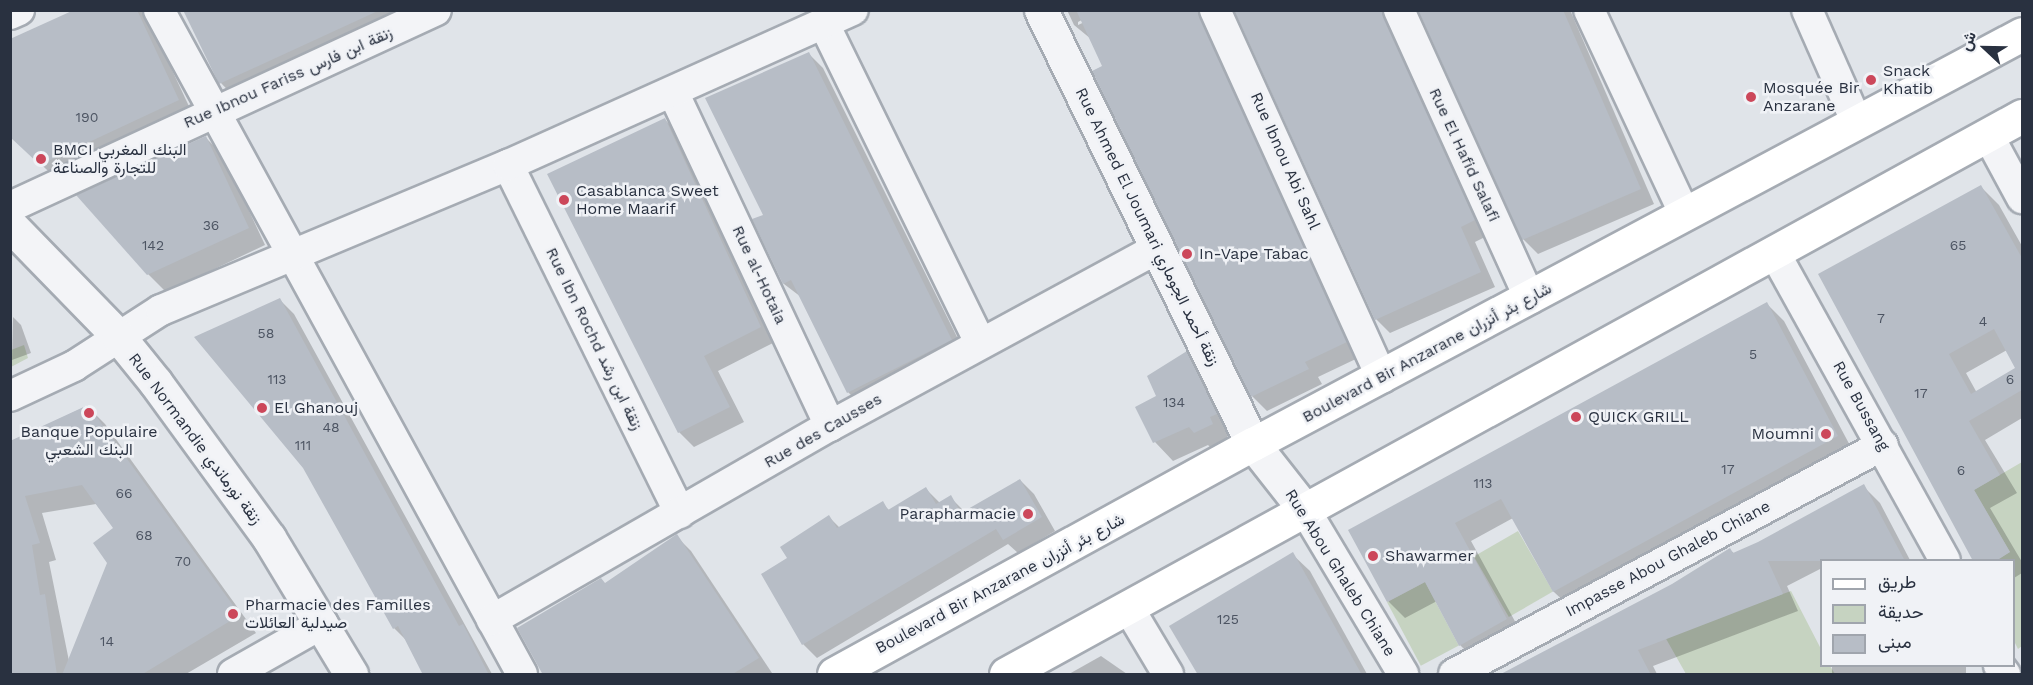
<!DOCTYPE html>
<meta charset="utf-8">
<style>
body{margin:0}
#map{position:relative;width:2033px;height:685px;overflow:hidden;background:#e0e4e9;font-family:"Work Sans",Vazirmatn,sans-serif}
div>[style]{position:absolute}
.green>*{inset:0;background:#c6d3c1;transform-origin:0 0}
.shadow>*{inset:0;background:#0003;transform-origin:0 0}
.building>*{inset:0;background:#b7bdc6}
.roads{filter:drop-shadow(2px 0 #a5abb3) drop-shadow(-2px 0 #a5abb3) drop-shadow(0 2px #a5abb3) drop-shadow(0 -2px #a5abb3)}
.minor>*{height:30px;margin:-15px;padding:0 15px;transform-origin:15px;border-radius:15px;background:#f3f4f7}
.tertiary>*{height:33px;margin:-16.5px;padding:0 16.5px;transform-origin:16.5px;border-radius:16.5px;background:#f3f4f7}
.secondary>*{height:33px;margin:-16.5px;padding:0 16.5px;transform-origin:16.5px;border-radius:16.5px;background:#fff}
.dots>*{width:16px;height:16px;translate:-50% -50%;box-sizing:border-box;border:3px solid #f0f2f6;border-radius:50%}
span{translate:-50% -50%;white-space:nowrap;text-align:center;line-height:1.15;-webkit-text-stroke:5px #f0f2f6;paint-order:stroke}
.number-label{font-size:14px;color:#4c5462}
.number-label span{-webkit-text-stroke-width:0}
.poi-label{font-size:16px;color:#293140}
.left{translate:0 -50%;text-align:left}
.right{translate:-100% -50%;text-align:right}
.street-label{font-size:16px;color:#293140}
.frame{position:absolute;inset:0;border:12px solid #293140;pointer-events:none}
.legend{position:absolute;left:1820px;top:559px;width:195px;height:108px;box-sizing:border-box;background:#f0f2f6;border:2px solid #a0a5ad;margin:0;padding:8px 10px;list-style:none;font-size:18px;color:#293140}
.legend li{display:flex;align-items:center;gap:12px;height:30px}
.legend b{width:30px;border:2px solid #a0a5ad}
.north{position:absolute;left:1955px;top:18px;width:60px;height:60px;-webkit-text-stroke:4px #f0f2f6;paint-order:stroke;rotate:292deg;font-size:16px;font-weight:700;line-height:24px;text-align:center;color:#293140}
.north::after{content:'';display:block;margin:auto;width:21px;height:27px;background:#293140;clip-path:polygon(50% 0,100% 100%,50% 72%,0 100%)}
</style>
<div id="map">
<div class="green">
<i style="clip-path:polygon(24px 345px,28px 358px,11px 367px,11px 350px)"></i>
<i style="clip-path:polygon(2022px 462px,2022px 646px,2018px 649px,2014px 641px,2014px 560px,1996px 560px,2010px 552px,1974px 490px)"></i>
<i style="left:1518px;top:531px;width:70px;height:51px;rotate:60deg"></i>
<i style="left:1425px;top:582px;width:72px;height:43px;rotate:62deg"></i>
<i style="clip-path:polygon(1791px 591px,1821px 649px,1822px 666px,1830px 666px,1835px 674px,1686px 674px,1665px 637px)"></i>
</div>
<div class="shadow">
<i style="clip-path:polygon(78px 10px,144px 10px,194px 117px,58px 180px,10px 136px)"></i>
<i style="clip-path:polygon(184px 10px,439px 10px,239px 102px,221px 83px)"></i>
<i style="clip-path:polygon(evenodd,1067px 10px,1196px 10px,1206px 30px,1217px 42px,1360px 357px,1318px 377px,1322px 384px,1267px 411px,1252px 396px,1091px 39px,1074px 25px,1067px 10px,1087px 17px,1089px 20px,1078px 25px,1078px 22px,1087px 17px)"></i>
<i style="clip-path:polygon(1236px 10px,1405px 10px,1489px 235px,1475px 242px,1495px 287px,1390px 333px,1376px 319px)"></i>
<i style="clip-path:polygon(1420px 10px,1570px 10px,1654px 204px,1538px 254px,1523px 239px)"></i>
<i style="clip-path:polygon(808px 53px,823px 68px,966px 355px,863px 407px,848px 392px,801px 297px,784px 284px,765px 216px)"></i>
<i style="clip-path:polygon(665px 120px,680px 134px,775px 342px,718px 371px,744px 422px,694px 447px,679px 432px,549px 175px)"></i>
<i style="clip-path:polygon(205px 137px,223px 155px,265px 245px,166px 292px,148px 274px)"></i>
<i style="clip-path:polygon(evenodd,1981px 187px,1999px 205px,2022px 246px,2022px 418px,1985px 440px,2017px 493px,1990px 508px,2022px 562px,2022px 573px,2014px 578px,2014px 560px,1975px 560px,1820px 274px,1981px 187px,2007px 350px,2017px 369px,1977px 393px,1966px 373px,2007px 350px)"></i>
<i style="clip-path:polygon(280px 300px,294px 314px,492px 674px,425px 674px,407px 641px,394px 628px)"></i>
<i style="clip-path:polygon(1767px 304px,1784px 321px,1854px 453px,1571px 608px,1554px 592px,1513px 518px,1471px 541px,1523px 636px,1477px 662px,1460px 645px,1437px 601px,1405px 618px,1388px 601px,1350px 531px)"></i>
<i style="clip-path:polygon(13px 317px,21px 325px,31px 353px,12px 360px)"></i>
<i style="clip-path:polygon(1186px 353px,1205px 371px,1235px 432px,1227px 436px,1230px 443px,1214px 451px,1208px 445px,1173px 461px,1155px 442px,1137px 408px,1158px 397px)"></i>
<i style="clip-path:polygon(evenodd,87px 406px,105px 424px,256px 633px,186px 674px,10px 674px,10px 442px,87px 406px,96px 504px,115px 528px,109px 562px,69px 661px,49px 562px,56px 560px,42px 513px,96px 504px)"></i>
<i style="clip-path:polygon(1020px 480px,1034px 494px,1055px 531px,1018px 553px,1008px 544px,817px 658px,803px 644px,789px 559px,829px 517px,840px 528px,882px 503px,890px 511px,926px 489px,940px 503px,950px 497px,965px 512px)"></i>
<i style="clip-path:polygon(1863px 486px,1880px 503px,1910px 560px,1822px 560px,1822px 568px,1787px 586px,1798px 611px,1653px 666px,1657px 674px,1505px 674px,1673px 585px,1730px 550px,1735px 554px,1759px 543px)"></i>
<i style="clip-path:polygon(676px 536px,691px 551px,772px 673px,548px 674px,605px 584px)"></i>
<i style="clip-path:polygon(1292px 554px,1310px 571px,1367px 674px,1199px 674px)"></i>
<i style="clip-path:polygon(1101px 656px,1127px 674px,1069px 674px)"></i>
<i style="left:1832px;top:666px;width:134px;height:9px"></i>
</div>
<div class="building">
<i style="clip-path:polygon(74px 10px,137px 10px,179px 100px,40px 165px,10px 137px,10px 39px)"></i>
<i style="clip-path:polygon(183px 10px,380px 10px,219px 84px)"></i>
<i style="clip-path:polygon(1076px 10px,1198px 10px,1347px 342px,1305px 362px,1309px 369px,1251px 397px,1092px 71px,1102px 66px)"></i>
<i style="clip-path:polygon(1234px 10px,1382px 10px,1475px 220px,1461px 227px,1481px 272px,1375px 320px)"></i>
<i style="clip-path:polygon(1418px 10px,1563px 10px,1641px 189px,1522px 240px)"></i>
<i style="clip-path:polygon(809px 52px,952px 340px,847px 393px,791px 280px,783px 284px,752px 219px,763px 215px,705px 98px)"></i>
<i style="clip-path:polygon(665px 118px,761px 327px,704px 356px,730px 407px,678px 433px,547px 174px)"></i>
<i style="clip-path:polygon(206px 136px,249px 228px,147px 275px,76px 195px)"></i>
<i style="clip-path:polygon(evenodd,1981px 185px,2022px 258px,2022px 390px,1969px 421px,2000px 475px,1974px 490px,2010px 552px,1996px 561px,1973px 561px,1818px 274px,1981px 185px,1994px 329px,2015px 368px,1971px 394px,1949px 354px,1994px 329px)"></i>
<i style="clip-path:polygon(280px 298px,459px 626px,463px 624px,489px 675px,423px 675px,398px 626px,393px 629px,303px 468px,194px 337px)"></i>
<i style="clip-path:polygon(1767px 302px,1838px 436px,1553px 592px,1501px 499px,1455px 523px,1507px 619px,1459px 646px,1425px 582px,1387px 602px,1348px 530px)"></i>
<i style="clip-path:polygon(1187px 351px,1217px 414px,1210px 417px,1213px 424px,1194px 433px,1189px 427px,1153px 443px,1135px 407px,1156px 396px,1147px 376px)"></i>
<i style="clip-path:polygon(88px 405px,240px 615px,141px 675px,62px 675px,107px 563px,93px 543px,113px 528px,82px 485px,25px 496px,40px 543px,32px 545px,40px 595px,45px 594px,57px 675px,10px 675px,10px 441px)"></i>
<i style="clip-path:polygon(1020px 479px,1042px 517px,1003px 540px,996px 529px,802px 645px,761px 574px,787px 558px,780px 547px,829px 515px,837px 528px,883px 501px,888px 510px,926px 487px,936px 504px,951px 495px,961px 513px)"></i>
<i style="clip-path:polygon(1864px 484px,1905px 561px,1768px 561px,1783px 594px,1638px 650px,1651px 675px,1499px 675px,1672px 584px,1730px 548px,1733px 553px,1758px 542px)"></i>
<i style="clip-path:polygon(677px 534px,759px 658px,731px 675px,543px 675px,517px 628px,601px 578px,605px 583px)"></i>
<i style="clip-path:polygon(1293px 552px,1362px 675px,1198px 675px,1169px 626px)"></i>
</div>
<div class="roads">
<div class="minor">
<i style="left:159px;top:10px;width:757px;rotate:61.34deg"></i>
<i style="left:1215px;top:10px;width:404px;rotate:65.6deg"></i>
<i style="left:1399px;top:10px;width:317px;rotate:65.6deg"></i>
<i style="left:1589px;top:10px;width:226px;rotate:64.9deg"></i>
<i style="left:1807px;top:10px;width:124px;rotate:66.1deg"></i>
<i style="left:10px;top:14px;width:10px;rotate:-24deg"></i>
<i style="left:824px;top:24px;width:355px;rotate:63.9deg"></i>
<i style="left:673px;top:92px;width:369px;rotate:64.8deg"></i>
<i style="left:1988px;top:135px;width:72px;rotate:61.6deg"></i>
<i style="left:508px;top:165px;width:388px;rotate:63.7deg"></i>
<i style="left:10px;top:207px;width:469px;rotate:-24.8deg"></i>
<i style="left:1774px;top:252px;width:352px;rotate:61deg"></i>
<i style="left:10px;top:396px;width:71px;rotate:-25.1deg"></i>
<i style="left:74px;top:366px;width:103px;rotate:-32.8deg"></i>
<i style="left:161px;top:310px;width:376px;rotate:-22.7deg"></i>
<i style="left:508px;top:165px;width:378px;rotate:-24.2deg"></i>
<i style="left:1305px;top:510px;width:191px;rotate:59.1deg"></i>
<i style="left:1128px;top:607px;width:78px;rotate:59.2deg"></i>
<i style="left:492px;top:620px;width:390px;rotate:-29.9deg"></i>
<i style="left:830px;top:426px;width:371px;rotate:-28.5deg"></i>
<i style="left:1999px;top:666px;width:10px;rotate:53deg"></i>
<i style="left:233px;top:674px;width:103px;rotate:-29.5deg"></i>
<i style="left:1454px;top:674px;width:486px;rotate:-28.1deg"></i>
</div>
<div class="tertiary">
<i style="left:1041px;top:10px;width:483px;rotate:64deg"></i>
<i style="left:1253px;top:444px;width:84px;rotate:51.8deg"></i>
<i style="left:10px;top:225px;width:155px;rotate:45.8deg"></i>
<i style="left:118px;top:336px;width:60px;rotate:51deg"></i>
<i style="left:156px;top:383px;width:192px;rotate:53.9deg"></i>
<i style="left:269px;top:538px;width:159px;rotate:58.9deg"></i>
</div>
<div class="secondary">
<i style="left:834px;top:674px;width:478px;rotate:-28.8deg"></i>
<i style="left:1253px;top:444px;width:871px;rotate:-28.06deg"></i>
<i style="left:1006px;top:674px;width:1159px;rotate:-28.78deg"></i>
</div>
</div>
<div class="dots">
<i style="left:1871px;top:80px;background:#cc475a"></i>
<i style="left:1751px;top:97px;background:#cc475a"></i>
<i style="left:41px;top:159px;background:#cc475a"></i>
<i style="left:564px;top:200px;background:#cc475a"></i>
<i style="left:1187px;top:254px;background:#cc475a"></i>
<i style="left:262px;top:408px;background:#cc475a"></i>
<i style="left:89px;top:413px;background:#cc475a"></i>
<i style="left:1576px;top:417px;background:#cc475a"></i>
<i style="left:1826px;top:434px;background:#cc475a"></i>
<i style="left:1028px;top:514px;background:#cc475a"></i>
<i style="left:1373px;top:556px;background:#cc475a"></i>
<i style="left:233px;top:614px;background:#cc475a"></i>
</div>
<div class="number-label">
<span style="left:87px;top:117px">190</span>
<span style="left:211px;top:225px">36</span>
<span style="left:153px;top:245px">142</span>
<span style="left:1958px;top:245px">65</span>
<span style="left:1881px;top:318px">7</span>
<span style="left:1983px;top:321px">4</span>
<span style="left:266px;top:333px">58</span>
<span style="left:1753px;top:354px">5</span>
<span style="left:277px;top:379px">113</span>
<span style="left:2010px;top:379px">6</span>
<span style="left:1921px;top:393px">17</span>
<span style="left:1174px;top:402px">134</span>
<span style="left:331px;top:427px">48</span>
<span style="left:303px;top:445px">111</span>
<span style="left:1728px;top:469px">17</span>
<span style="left:1961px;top:470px">6</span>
<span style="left:1483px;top:483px">113</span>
<span style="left:124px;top:493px">66</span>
<span style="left:144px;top:535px">68</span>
<span style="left:183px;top:561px">70</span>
<span style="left:1228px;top:619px">125</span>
<span style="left:107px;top:641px">14</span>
</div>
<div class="poi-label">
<span class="left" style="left:1883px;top:80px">Snack<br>Khatib</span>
<span class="left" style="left:1763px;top:97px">Mosquée Bir<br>Anzarane</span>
<span class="left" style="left:53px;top:159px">BMCI البنك المغربي<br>للتجارة والصناعة</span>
<span class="left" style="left:576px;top:200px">Casablanca Sweet<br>Home Maarif</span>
<span class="left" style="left:1199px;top:254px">In-Vape Tabac</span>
<span class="left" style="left:274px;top:408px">El Ghanouj</span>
<span class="left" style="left:1588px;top:417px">QUICK GRILL</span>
<span style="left:89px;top:441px">Banque Populaire<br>البنك الشعبي</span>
<span class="right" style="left:1814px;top:434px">Moumni</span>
<span class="right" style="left:1016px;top:514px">Parapharmacie</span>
<span class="left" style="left:1385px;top:556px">Shawarmer</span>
<span class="left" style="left:245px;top:614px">Pharmacie des Familles<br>صيدلية العائلات</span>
</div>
<div class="street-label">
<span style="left:288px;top:78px;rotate:-24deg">Rue Ibnou Fariss زنقة ابن فارس</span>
<span style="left:1464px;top:155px;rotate:65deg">Rue El Hafid Salafi</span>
<span style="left:1285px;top:161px;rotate:66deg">Rue Ibnou Abi Sahl</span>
<span style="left:1147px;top:227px;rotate:64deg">Rue Ahmed El Joumari زنقة أحمد الجوماري</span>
<span style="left:759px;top:275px;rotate:65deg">Rue al-Hotaia</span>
<span style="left:594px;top:339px;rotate:64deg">Rue Ibn Rochd زنقة ابن رشد</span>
<span style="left:1427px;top:353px;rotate:-28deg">Boulevard Bir Anzarane شارع بئر أنزران</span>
<span style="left:1861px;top:406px;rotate:61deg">Rue Bussang</span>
<span style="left:823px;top:431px;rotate:-30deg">Rue des Causses</span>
<span style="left:195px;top:439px;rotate:53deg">Rue Normandie زنقة نورماندي</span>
<span style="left:1668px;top:559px;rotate:-28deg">Impasse Abou Ghaleb Chiane</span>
<span style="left:1340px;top:573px;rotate:58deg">Rue Abou Ghaleb Chiane</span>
<span style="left:1000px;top:584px;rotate:-28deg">Boulevard Bir Anzarane شارع بئر أنزران</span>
</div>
<div class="frame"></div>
<ul class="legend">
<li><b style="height:8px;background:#fff"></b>طريق</li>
<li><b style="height:16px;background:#c6d3c1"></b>حديقة</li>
<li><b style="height:16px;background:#b7bdc6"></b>مبنى</li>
</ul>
<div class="north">ش</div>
</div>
